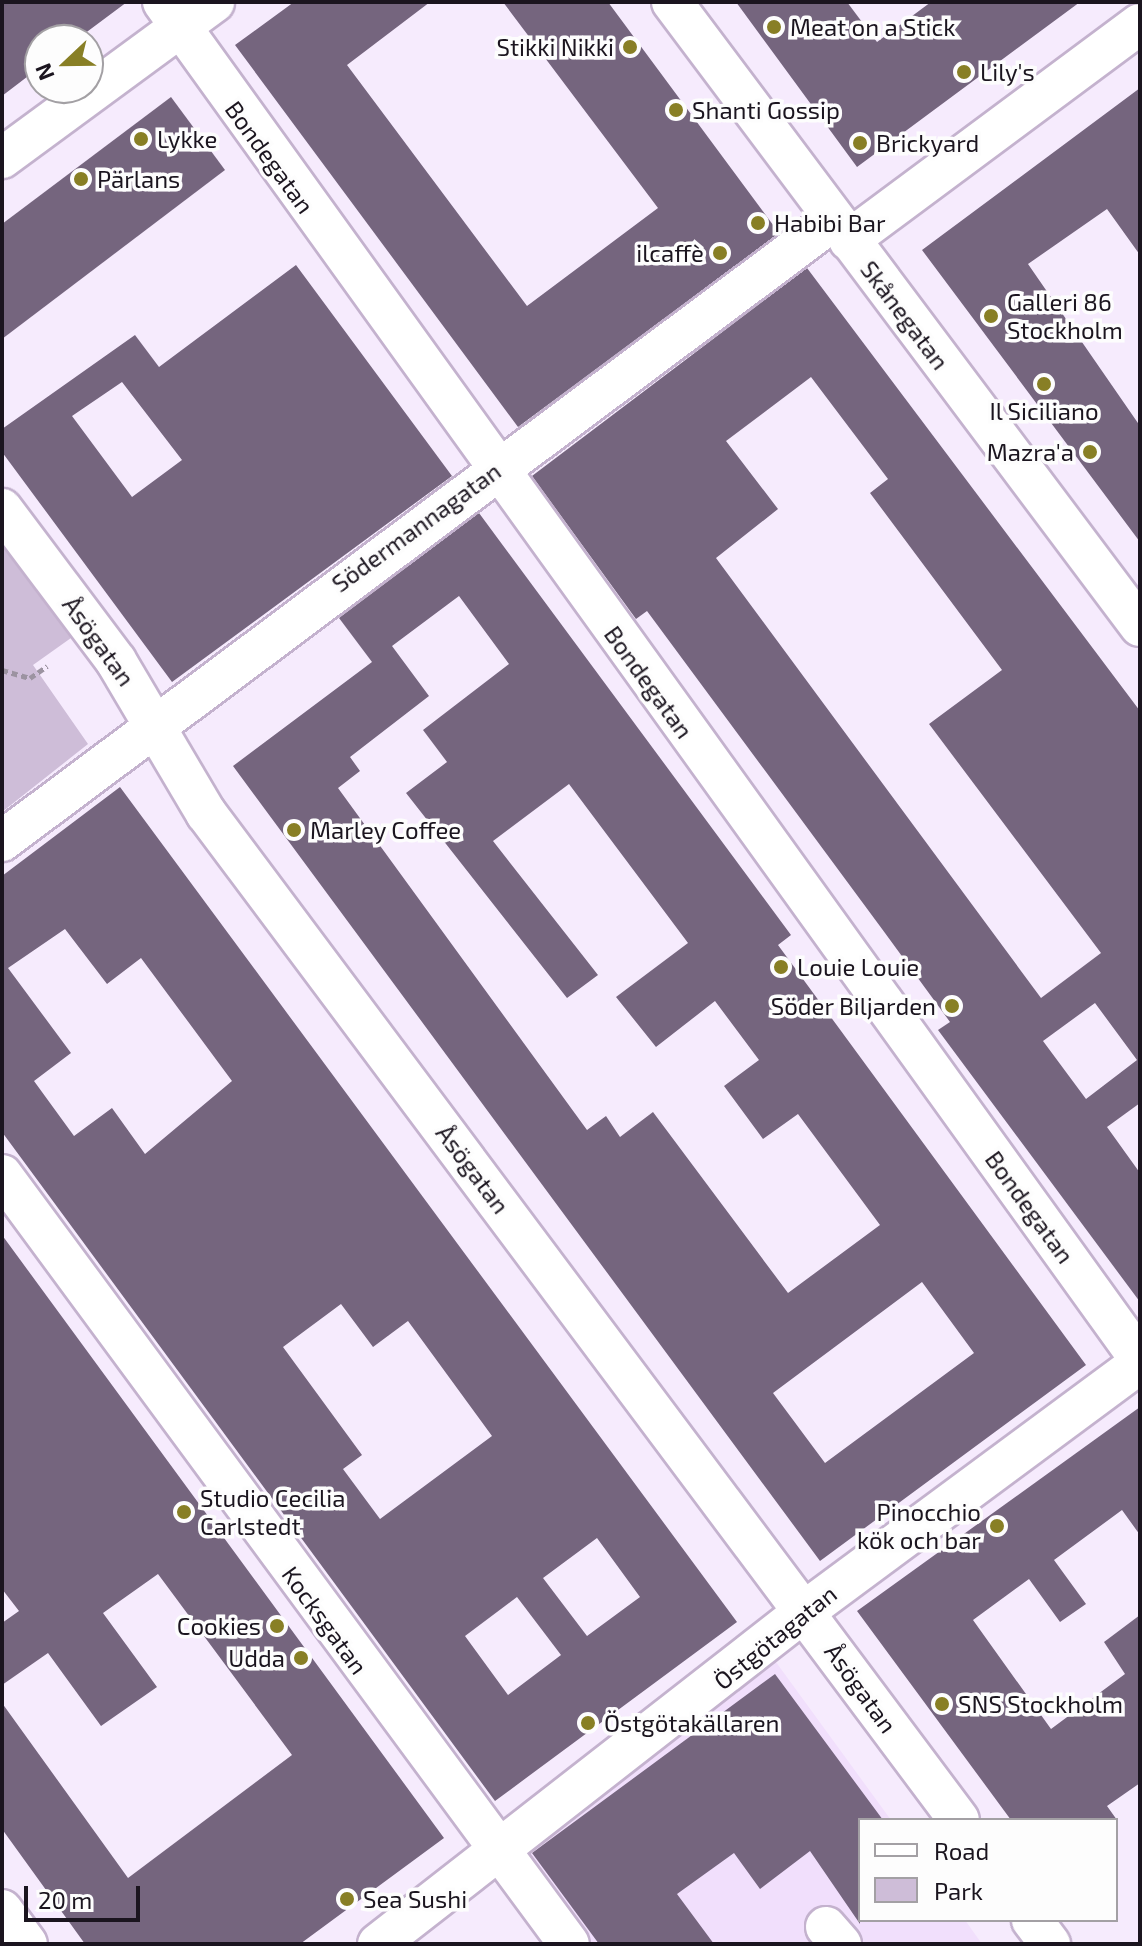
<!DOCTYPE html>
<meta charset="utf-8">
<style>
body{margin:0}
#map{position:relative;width:1142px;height:1946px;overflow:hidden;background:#f6ebfd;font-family:"Exo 2",sans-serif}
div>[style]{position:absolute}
.built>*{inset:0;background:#f1dffc}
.green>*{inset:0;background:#cebdd8}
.building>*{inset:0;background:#75657e}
.path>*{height:5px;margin-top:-2.5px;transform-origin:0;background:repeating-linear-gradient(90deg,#9c93a1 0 6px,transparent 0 10px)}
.roads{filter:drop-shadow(2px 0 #c4b2ce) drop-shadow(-2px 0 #c4b2ce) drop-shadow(0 2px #c4b2ce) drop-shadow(0 -2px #c4b2ce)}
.minor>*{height:40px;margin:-20px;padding:0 20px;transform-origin:20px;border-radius:20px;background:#fff}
.dots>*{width:22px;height:22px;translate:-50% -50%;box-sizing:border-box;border:4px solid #fdfdfd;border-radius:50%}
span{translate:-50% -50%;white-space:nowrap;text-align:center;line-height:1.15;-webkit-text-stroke:7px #fdfdfd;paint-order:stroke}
.poi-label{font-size:24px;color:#1b151f}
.left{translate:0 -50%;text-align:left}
.right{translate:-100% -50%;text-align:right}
.street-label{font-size:24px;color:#1b151f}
.frame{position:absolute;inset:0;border:4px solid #1b151f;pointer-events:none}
.legend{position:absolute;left:858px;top:1818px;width:260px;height:104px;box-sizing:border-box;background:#fdfdfd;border:2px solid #a3a0a4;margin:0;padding:10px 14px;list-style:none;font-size:24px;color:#1b151f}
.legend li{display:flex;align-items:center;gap:16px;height:40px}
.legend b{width:40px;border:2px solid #a3a0a4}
.north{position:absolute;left:24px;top:24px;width:80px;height:80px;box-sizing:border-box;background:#fdfdfd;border:2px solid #a3a0a4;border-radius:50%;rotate:248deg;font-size:22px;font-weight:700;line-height:32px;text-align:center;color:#1b151f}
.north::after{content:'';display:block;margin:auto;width:28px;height:36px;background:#887f25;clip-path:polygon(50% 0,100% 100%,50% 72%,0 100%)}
.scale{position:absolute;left:24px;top:1886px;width:116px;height:36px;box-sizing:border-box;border:4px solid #1b151f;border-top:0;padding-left:10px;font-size:24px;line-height:28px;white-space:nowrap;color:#1b151f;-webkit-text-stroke:6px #fdfdfd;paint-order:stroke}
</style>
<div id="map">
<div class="built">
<i style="clip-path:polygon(765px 1647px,891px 1820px,860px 1820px,860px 1920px,965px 1920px,982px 1944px,565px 1944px,502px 1858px)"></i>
</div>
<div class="green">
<i style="clip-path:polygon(2px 533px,78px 633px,33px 665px,88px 744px,2px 812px)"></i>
</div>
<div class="building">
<i style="clip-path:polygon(2px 2px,127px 2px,76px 40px,40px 40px,40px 67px,2px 96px)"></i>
<i style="clip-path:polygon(294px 2px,430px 2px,347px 65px,527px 306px,658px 208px,503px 2px,608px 2px,779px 233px,518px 427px,235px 45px)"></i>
<i style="clip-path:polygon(736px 2px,847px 2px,877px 42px,931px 2px,1080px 2px,857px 167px)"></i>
<i style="clip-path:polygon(1140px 88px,1140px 255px,1107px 209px,1028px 264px,1140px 426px,1140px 542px,922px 250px)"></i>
<i style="clip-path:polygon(171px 97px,225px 170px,2px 339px,2px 224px)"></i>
<i style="clip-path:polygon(evenodd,296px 265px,452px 476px,172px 682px,2px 452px,2px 429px,135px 335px,159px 367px,296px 265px,122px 382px,182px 460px,132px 497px,72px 416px,122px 382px)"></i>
<i style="clip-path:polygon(evenodd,807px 268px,1140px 711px,1140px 1103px,1107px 1127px,1140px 1173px,1140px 1302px,938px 1030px,950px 1022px,885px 933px,647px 611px,636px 619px,532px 476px,807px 268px,811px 377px,888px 479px,870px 493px,1002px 670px,929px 724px,1101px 953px,1041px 998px,716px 558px,778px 509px,726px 441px,811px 377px,807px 268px,1095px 1003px,1137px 1060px,1086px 1099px,1043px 1041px,1095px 1003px)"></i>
<i style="clip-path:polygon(evenodd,479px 513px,791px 935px,778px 945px,1086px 1365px,820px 1561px,233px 766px,372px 662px,339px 618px,479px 513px,459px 596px,509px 664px,423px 730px,447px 762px,406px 793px,567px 998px,598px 975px,493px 841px,569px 784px,688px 943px,616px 997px,656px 1047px,715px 1001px,759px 1060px,724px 1086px,763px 1139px,798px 1114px,880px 1225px,788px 1293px,653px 1112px,620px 1137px,606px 1116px,587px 1130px,338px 788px,360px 771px,350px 757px,429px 696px,392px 646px,459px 596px,479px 513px,922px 1282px,974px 1353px,825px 1463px,773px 1393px,922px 1282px)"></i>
<i style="clip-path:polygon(evenodd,120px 787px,737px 1622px,495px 1801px,2px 1132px,2px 876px,120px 787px,65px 929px,107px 984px,141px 958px,232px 1081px,145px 1154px,112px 1108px,74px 1136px,34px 1081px,71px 1053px,8px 968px,65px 929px,120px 787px,341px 1304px,373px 1347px,408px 1321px,492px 1436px,380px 1519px,343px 1469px,362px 1455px,283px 1347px,341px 1304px,120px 787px,597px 1538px,640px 1597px,587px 1636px,543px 1578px,597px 1538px,120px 787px,517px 1597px,561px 1655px,508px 1695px,465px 1636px,517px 1597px)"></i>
<i style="clip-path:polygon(2px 1235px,444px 1838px,300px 1944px,85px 1944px,2px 1829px,2px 1703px,128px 1878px,292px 1755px,158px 1574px,103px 1613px,157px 1687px,101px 1726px,48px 1653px,2px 1685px,2px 1623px,19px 1611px,2px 1589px)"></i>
<i style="clip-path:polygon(1140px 1407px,1140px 1535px,1122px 1510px,1054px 1560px,1086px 1604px,1060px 1622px,1029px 1579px,973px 1620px,1051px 1729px,1125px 1674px,1104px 1642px,1140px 1615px,1140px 1783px,1107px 1806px,1117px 1820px,1011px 1820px,857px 1611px)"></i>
<i style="clip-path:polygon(775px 1674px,883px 1820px,860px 1820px,860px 1924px,810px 1851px,760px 1889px,734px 1853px,677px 1894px,714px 1944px,599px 1944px,532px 1853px)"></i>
</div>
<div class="path">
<i style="left:2px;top:670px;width:29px;rotate:16deg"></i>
<i style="left:30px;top:678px;width:21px;rotate:-35deg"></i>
</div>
<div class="roads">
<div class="minor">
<i style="left:163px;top:2px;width:1672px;rotate:54.25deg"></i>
<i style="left:672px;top:2px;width:780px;rotate:53.13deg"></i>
<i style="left:2px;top:158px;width:263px;rotate:-36.3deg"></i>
<i style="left:849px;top:240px;width:362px;rotate:-36.6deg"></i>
<i style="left:2px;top:509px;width:190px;rotate:53.1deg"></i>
<i style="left:116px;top:661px;width:177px;rotate:59.4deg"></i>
<i style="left:206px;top:813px;width:1257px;rotate:53.21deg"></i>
<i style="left:2px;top:841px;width:1038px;rotate:-36.74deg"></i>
<i style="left:2px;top:1175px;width:955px;rotate:53.6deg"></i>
<i style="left:2px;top:1910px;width:42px;rotate:53.7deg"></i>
<i style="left:1032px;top:1920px;width:30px;rotate:53deg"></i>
<i style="left:826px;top:1927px;width:23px;rotate:49deg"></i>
<i style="left:378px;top:1944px;width:541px;rotate:-37.95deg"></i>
<i style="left:805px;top:1611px;width:417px;rotate:-36.5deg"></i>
</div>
</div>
<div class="dots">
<i style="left:774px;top:27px;background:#887f25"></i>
<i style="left:630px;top:47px;background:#887f25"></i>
<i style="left:964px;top:72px;background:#887f25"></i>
<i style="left:676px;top:110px;background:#887f25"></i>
<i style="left:141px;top:139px;background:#887f25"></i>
<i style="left:860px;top:143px;background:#887f25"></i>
<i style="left:81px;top:179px;background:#887f25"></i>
<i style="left:758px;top:223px;background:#887f25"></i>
<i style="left:720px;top:253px;background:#887f25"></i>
<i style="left:991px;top:316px;background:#887f25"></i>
<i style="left:1044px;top:384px;background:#887f25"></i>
<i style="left:1090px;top:452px;background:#887f25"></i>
<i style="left:294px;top:830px;background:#887f25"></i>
<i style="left:781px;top:967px;background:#887f25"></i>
<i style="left:952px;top:1006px;background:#887f25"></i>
<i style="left:184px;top:1512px;background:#887f25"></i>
<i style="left:997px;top:1526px;background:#887f25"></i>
<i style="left:277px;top:1626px;background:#887f25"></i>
<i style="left:301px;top:1658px;background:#887f25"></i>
<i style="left:942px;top:1704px;background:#887f25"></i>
<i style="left:588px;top:1723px;background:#887f25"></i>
<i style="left:347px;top:1899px;background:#887f25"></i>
</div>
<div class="poi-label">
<span class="left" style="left:790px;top:27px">Meat on a Stick</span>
<span class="right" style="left:614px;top:47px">Stikki Nikki</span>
<span class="left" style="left:980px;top:72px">Lily's</span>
<span class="left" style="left:692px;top:110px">Shanti Gossip</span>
<span class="left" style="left:157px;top:139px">Lykke</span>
<span class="left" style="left:876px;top:143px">Brickyard</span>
<span class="left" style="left:97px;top:179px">Pärlans</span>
<span class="left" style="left:774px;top:223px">Habibi Bar</span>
<span class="right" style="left:704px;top:253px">ilcaffè</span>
<span class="left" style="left:1007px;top:316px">Galleri 86<br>Stockholm</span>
<span style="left:1044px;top:411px">Il Siciliano</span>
<span class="right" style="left:1074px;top:452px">Mazra'a</span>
<span class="left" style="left:310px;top:830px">Marley Coffee</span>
<span class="left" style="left:797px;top:967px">Louie Louie</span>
<span class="right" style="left:936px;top:1006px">Söder Biljarden</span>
<span class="left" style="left:200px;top:1512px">Studio Cecilia<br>Carlstedt</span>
<span class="right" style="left:981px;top:1526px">Pinocchio<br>kök och bar</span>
<span class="right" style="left:261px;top:1626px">Cookies</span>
<span class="right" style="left:285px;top:1658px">Udda</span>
<span class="left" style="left:958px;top:1704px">SNS Stockholm</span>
<span class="left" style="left:604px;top:1723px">Östgötakällaren</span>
<span class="left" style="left:363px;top:1899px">Sea Sushi</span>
</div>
<div class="street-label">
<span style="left:270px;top:157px;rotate:54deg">Bondegatan</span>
<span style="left:905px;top:315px;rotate:53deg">Skånegatan</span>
<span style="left:416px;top:527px;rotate:-36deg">Södermannagatan</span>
<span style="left:99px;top:641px;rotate:54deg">Åsögatan</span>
<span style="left:649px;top:682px;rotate:54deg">Bondegatan</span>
<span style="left:473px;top:1169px;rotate:53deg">Åsögatan</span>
<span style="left:1030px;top:1207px;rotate:54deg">Bondegatan</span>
<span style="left:325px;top:1620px;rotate:54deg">Kocksgatan</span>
<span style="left:775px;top:1637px;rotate:-39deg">Östgötagatan</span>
<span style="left:861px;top:1688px;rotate:54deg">Åsögatan</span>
</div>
<div class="frame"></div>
<ul class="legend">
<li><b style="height:10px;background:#fff"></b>Road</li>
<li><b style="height:22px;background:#cebdd8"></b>Park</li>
</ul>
<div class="north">N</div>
<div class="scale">20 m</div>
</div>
